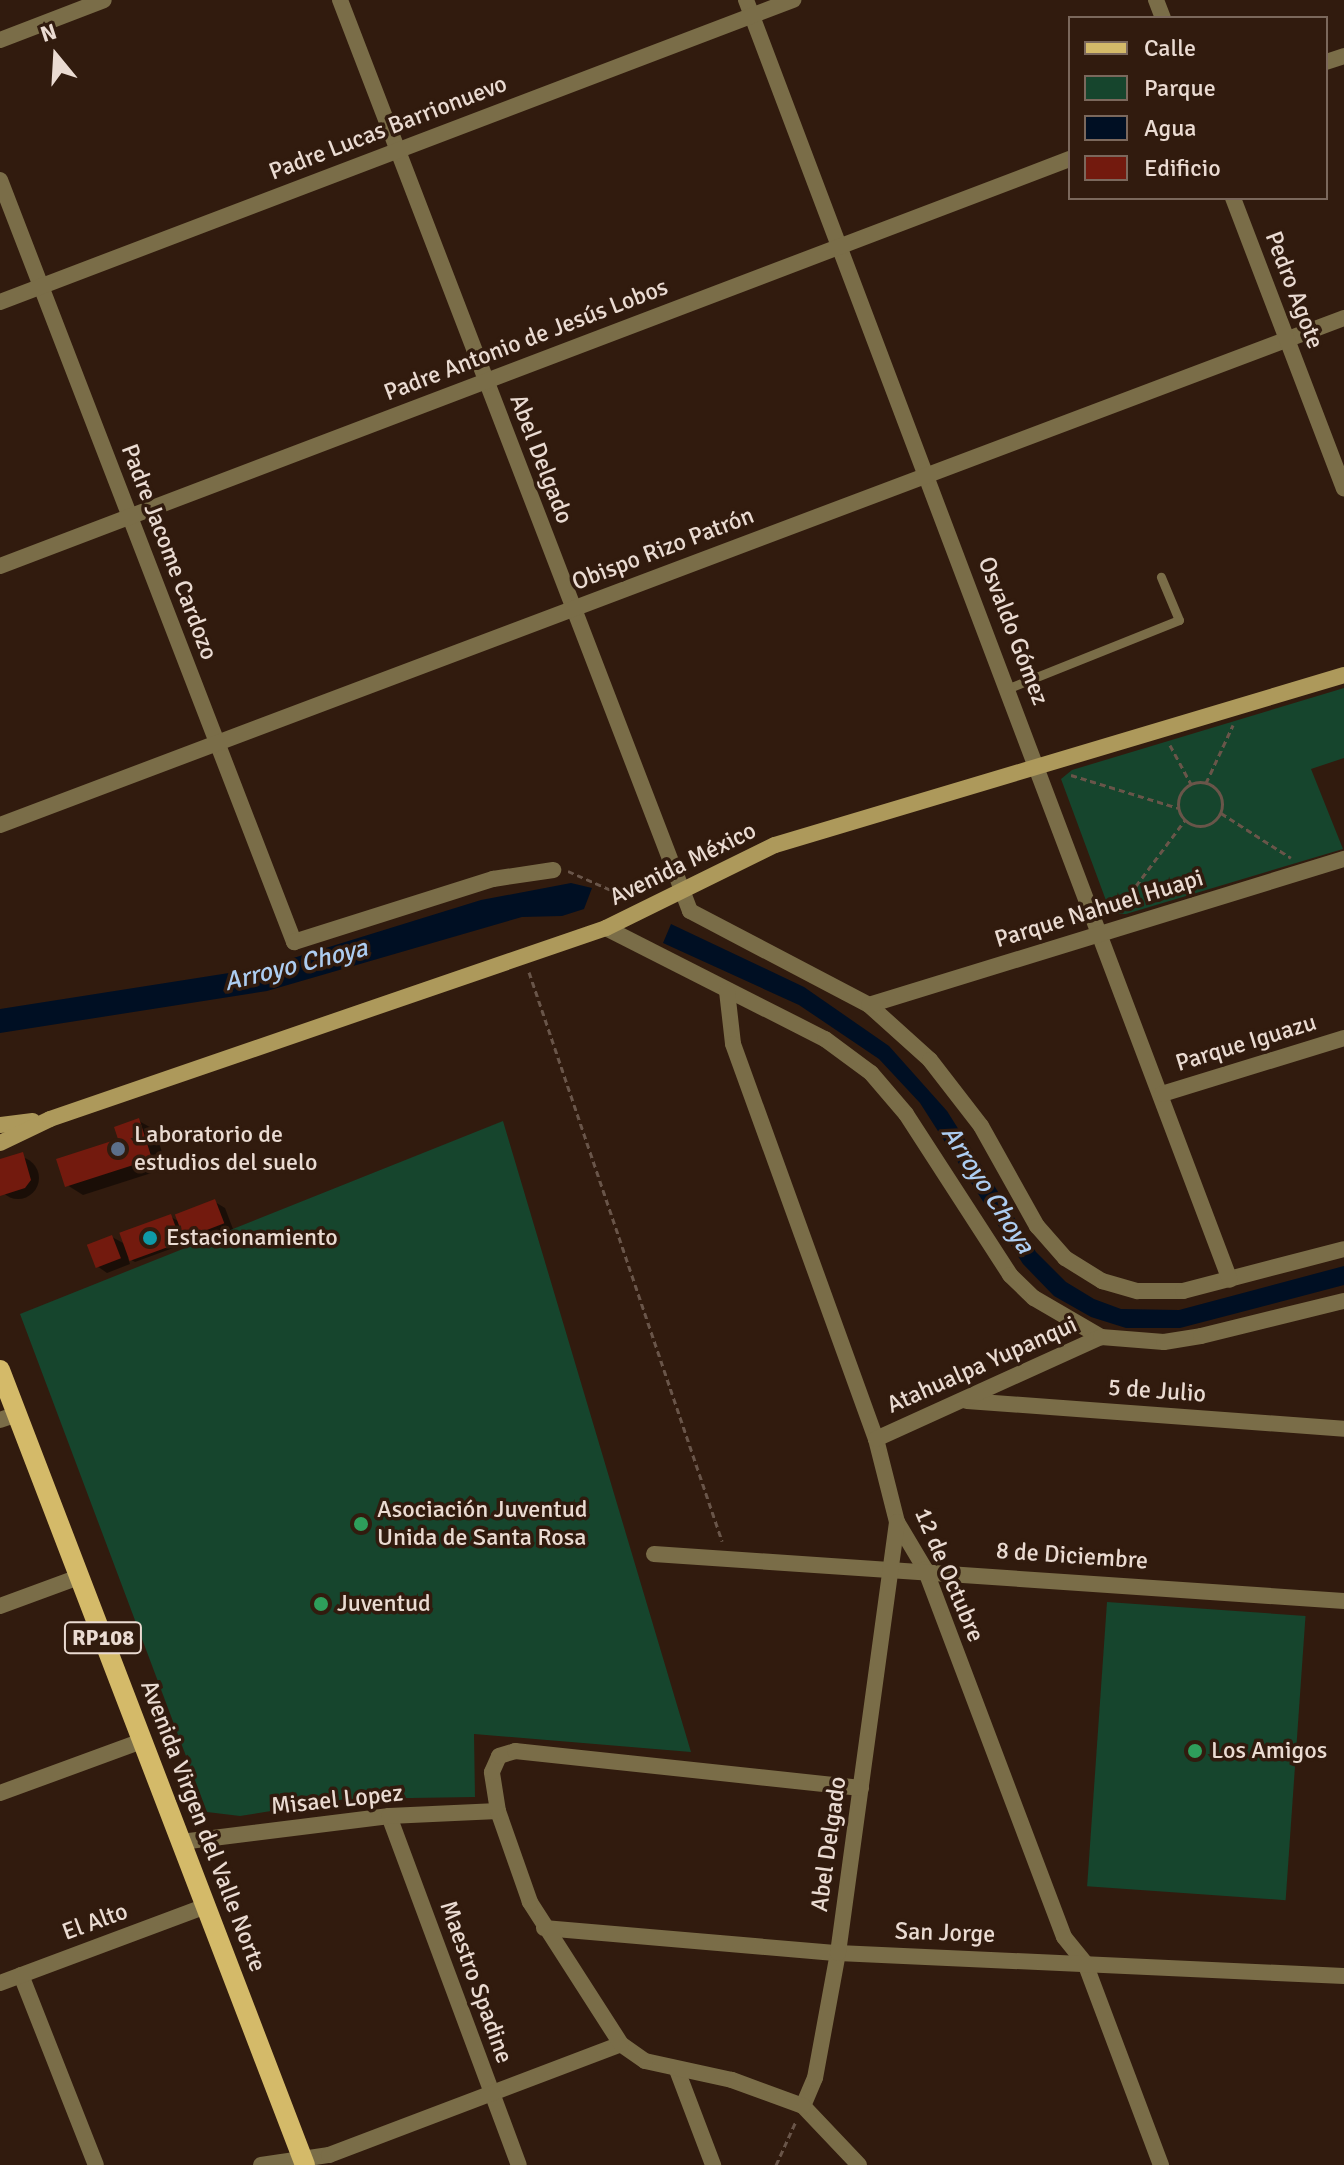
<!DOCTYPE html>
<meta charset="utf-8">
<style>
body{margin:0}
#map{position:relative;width:1344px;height:2165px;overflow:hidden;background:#311b0e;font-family:Signika,sans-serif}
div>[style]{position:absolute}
.green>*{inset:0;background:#16452d;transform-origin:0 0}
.water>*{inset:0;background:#000f23}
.shadow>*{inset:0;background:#0007}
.round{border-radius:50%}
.building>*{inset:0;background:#731a0e;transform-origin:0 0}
.path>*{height:3px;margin-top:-1.5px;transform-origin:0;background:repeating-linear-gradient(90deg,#695549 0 6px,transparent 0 10px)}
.path>.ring{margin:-1.5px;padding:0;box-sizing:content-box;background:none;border:3px solid #695549;border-radius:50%}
.service>*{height:9px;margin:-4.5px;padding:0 4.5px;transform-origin:4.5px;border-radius:4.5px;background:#7a6d48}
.minor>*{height:16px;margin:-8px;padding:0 8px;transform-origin:8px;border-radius:8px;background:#7a6d48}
.tertiary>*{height:16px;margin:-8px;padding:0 8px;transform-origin:8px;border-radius:8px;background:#7a6d48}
.secondary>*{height:16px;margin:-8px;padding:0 8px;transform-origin:8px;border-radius:8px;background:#ad995b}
.primary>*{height:20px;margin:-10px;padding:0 10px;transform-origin:10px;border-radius:10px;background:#d4ba69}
.dots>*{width:22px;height:22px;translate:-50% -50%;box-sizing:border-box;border:4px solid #311b0e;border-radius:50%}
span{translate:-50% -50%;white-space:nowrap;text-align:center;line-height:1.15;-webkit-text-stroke:7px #311b0e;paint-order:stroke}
.shield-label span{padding:2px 6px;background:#311b0e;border:2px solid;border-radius:6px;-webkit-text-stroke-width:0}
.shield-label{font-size:22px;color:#eadbd2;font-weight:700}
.street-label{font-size:24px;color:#eadbd2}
.poi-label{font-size:24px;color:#eadbd2}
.left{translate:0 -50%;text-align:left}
.water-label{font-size:26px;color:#adcdf1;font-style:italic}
.legend{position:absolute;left:1068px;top:16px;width:260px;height:184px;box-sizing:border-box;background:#311b0e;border:2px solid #7b685c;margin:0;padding:10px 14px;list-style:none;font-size:24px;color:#eadbd2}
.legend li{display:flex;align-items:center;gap:16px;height:40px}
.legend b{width:40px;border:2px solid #7b685c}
.north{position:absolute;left:16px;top:16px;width:80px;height:80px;-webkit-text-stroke:6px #311b0e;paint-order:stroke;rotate:342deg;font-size:22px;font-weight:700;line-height:32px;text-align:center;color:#eadbd2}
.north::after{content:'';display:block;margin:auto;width:28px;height:36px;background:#eadbd2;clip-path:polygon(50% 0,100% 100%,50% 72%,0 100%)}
</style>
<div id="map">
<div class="green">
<i style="clip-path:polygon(1344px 688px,1344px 758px,1311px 769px,1343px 849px,1126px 914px,1111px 914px,1061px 779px,1072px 770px)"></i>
<i style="clip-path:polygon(503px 1121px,691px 1752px,474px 1734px,475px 1797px,346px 1799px,240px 1816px,207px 1812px,20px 1314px)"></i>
<i style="left:1107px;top:1602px;width:199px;height:285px;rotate:4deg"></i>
</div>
<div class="water">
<i style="clip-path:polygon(571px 883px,592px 888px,584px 909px,562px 916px,522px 917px,267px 991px,0 1033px,0 1009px,261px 968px,481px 900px)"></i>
<i style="clip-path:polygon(671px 924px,804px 987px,889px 1046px,947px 1111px,1036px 1252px,1066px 1282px,1094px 1299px,1121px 1309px,1179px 1310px,1344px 1266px,1344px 1285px,1180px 1328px,1126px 1328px,1091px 1317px,1054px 1296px,1023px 1264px,920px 1103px,879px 1059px,799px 1005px,663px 943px)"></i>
</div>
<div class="shadow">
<i style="clip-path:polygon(139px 1121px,155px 1130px,167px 1168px,83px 1195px,67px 1185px)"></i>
<i class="round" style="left:-3px;top:1157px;width:42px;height:42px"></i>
<i style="clip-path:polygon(215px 1202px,225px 1208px,233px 1229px,196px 1243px,181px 1234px,184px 1244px,135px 1262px,128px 1258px,130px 1264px,107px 1273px,97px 1266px,112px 1237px,125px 1244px,171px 1217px,180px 1222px)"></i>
</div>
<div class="building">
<i style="clip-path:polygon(139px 1118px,152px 1159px,65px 1187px,56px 1159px,118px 1139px,114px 1127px)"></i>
<i style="clip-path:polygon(23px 1152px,31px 1180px,25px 1188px,0 1196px,0 1159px)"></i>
<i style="left:215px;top:1199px;width:26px;height:43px;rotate:69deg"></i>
<i style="left:171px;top:1214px;width:30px;height:55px;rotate:70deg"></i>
<i style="left:112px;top:1235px;width:25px;height:27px;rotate:69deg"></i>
</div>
<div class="path">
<i style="left:1170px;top:745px;width:44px;rotate:61.7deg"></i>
<i style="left:1071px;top:775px;width:112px;rotate:17.1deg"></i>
<i class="ring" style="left:1178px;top:782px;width:41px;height:41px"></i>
<i style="left:1206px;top:783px;width:64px;rotate:-65deg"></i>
<i style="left:1221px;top:813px;width:83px;rotate:32.7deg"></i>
<i style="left:568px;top:871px;width:64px;rotate:23.8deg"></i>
<i style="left:1118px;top:910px;width:112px;rotate:-53.3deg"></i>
<i style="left:529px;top:972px;width:601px;rotate:71.26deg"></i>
<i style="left:776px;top:2165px;width:48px;rotate:-65.6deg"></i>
</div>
<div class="service">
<i style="left:1009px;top:688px;width:183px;rotate:-21.8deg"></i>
<i style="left:1179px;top:620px;width:47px;rotate:-112.7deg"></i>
</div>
<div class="minor">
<i style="left:340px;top:0;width:976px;rotate:68.98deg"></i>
<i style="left:690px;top:911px;width:202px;rotate:27.7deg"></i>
<i style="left:869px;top:1005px;width:82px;rotate:42deg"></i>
<i style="left:930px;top:1060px;width:83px;rotate:52.3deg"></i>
<i style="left:981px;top:1126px;width:115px;rotate:60.8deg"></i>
<i style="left:1037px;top:1226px;width:43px;rotate:48.8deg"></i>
<i style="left:1065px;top:1258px;width:44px;rotate:31.9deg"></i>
<i style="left:1102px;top:1281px;width:37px;rotate:16deg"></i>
<i style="left:1138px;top:1291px;width:45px"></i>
<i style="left:1183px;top:1291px;width:166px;rotate:-14.6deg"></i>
<i style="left:746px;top:0;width:1368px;rotate:69.29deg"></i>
<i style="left:0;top:40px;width:111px;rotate:-21deg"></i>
<i style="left:1326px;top:62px;width:19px;rotate:-18deg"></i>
<i style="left:0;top:180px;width:817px;rotate:68.9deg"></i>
<i style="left:294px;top:942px;width:209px;rotate:-17.6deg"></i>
<i style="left:493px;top:879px;width:61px;rotate:-8.5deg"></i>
<i style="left:0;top:302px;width:849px;rotate:-20.85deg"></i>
<i style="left:0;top:566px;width:1145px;rotate:-20.83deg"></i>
<i style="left:0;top:825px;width:1436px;rotate:-20.67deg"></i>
<i style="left:606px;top:928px;width:246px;rotate:26.9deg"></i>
<i style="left:825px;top:1039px;width:57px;rotate:36.5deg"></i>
<i style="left:871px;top:1073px;width:54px;rotate:49.5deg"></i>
<i style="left:906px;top:1114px;width:192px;rotate:57.1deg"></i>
<i style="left:1010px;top:1275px;width:33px;rotate:44deg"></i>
<i style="left:1034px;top:1298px;width:78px;rotate:30.2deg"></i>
<i style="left:727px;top:991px;width:53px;rotate:83.5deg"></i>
<i style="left:733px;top:1044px;width:420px;rotate:70.1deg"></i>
<i style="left:876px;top:1439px;width:86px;rotate:75.8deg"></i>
<i style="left:897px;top:1522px;width:55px;rotate:59.2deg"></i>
<i style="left:925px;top:1569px;width:393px;rotate:69.3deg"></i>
<i style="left:1064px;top:1937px;width:33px;rotate:51deg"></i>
<i style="left:1085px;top:1963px;width:216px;rotate:69.4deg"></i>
<i style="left:869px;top:1005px;width:497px;rotate:-17.1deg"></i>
<i style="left:1162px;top:1094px;width:190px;rotate:-17.1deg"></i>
<i style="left:967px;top:1401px;width:378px;rotate:4.2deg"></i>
<i style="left:0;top:1420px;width:18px;rotate:-19deg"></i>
<i style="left:876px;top:1439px;width:247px;rotate:-24.4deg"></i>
<i style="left:1101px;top:1337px;width:63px;rotate:4.5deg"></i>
<i style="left:1164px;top:1342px;width:37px;rotate:-9deg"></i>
<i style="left:1201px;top:1336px;width:147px;rotate:-13.8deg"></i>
<i style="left:654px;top:1554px;width:692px;rotate:3.9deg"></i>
<i style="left:0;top:1606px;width:84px;rotate:-20.2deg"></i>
<i style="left:0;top:1793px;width:151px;rotate:-20.1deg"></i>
<i style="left:389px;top:1816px;width:372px;rotate:69.6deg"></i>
<i style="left:181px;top:1842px;width:210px;rotate:-7.1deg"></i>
<i style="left:389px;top:1816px;width:109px;rotate:-2.6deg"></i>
<i style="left:544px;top:1928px;width:295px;rotate:4.9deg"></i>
<i style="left:838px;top:1953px;width:507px;rotate:2.6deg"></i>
<i style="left:21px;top:1975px;width:204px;rotate:68.5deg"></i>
<i style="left:0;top:1983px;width:220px;rotate:-20.5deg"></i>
<i style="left:677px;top:2070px;width:102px;rotate:69.2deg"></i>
<i style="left:803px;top:2106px;width:30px;rotate:-67deg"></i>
<i style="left:815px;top:2078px;width:127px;rotate:-79.6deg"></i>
<i style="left:838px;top:1953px;width:435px;rotate:-82.2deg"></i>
<i style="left:261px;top:2165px;width:69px;rotate:-8.4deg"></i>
<i style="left:329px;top:2155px;width:312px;rotate:-20.8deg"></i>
<i style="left:859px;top:2165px;width:81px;rotate:-133.5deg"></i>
<i style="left:803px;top:2106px;width:76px;rotate:-159.9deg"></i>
<i style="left:732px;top:2080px;width:89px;rotate:-167.7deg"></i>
<i style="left:645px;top:2061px;width:29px;rotate:-145deg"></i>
<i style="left:621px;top:2044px;width:169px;rotate:-122.7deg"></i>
<i style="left:530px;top:1902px;width:96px;rotate:-109.4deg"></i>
<i style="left:498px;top:1811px;width:39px;rotate:-99deg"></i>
<i style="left:492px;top:1772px;width:17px;rotate:-66deg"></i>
<i style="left:499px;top:1756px;width:17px;rotate:-17deg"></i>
<i style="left:515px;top:1751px;width:348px;rotate:6.1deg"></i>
</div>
<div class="tertiary">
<i style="left:1156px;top:0;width:19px;rotate:69deg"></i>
<i style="left:1233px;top:198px;width:311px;rotate:69.1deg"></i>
</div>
<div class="secondary">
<i style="left:0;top:1125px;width:33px;rotate:-7deg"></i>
<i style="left:0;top:1143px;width:55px;rotate:-25.6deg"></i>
<i style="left:50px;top:1119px;width:588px;rotate:-18.96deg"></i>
<i style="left:606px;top:928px;width:188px;rotate:-26.2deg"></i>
<i style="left:775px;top:845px;width:594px;rotate:-16.63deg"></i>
</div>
<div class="primary">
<i style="left:0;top:1370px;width:851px;rotate:69.01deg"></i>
</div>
<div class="dots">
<i style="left:118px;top:1149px;background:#5c6f8a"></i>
<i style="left:150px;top:1238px;background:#0f9aa8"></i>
<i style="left:361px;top:1524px;background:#2e9e5b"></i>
<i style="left:321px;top:1604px;background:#2e9e5b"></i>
<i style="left:1195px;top:1751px;background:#2e9e5b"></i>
</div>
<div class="shield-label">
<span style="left:103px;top:1638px">RP108</span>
</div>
<div class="street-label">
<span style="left:388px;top:128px;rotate:-21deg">Padre Lucas Barrionuevo</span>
<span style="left:1294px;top:290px;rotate:69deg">Pedro Agote</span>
<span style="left:526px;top:340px;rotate:-21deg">Padre Antonio de Jesús Lobos</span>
<span style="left:541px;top:459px;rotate:69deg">Abel Delgado</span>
<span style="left:663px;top:549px;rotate:-21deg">Obispo Rizo Patrón</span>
<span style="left:169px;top:552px;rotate:69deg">Padre Jacome Cardozo</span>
<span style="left:1013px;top:631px;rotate:69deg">Osvaldo Gómez</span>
<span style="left:683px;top:864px;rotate:-26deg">Avenida México</span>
<span style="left:1099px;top:909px;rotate:-17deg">Parque Nahuel Huapi</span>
<span style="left:1246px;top:1043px;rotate:-17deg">Parque Iguazu</span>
<span style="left:982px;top:1365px;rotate:-24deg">Atahualpa Yupanqui</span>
<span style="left:1157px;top:1391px;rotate:4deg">5 de Julio</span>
<span style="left:1072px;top:1556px;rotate:4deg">8 de Diciembre</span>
<span style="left:949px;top:1575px;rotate:67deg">12 de Octubre</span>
<span style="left:337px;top:1800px;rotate:-6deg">Misael Lopez</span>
<span style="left:203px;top:1826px;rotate:69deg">Avenida Virgen del Valle Norte</span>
<span style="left:829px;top:1844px;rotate:-82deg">Abel Delgado</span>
<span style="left:95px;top:1922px;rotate:-20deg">El Alto</span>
<span style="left:945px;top:1933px;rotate:2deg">San Jorge</span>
<span style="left:476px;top:1982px;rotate:70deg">Maestro Spadine</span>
</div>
<div class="poi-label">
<span class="left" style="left:134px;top:1149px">Laboratorio de<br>estudios del suelo</span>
<span class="left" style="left:166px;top:1238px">Estacionamiento</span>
<span class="left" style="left:377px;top:1524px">Asociación Juventud<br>Unida de Santa Rosa</span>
<span class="left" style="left:337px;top:1604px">Juventud</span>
<span class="left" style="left:1211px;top:1751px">Los Amigos</span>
</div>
<div class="water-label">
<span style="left:296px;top:966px;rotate:-14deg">Arroyo Choya</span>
<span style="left:987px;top:1190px;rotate:57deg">Arroyo Choya</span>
</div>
<ul class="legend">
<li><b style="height:10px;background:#d4ba69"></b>Calle</li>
<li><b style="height:22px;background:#16452d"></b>Parque</li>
<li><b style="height:22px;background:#000f23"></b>Agua</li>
<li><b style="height:22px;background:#731a0e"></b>Edificio</li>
</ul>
<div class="north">N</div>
</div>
